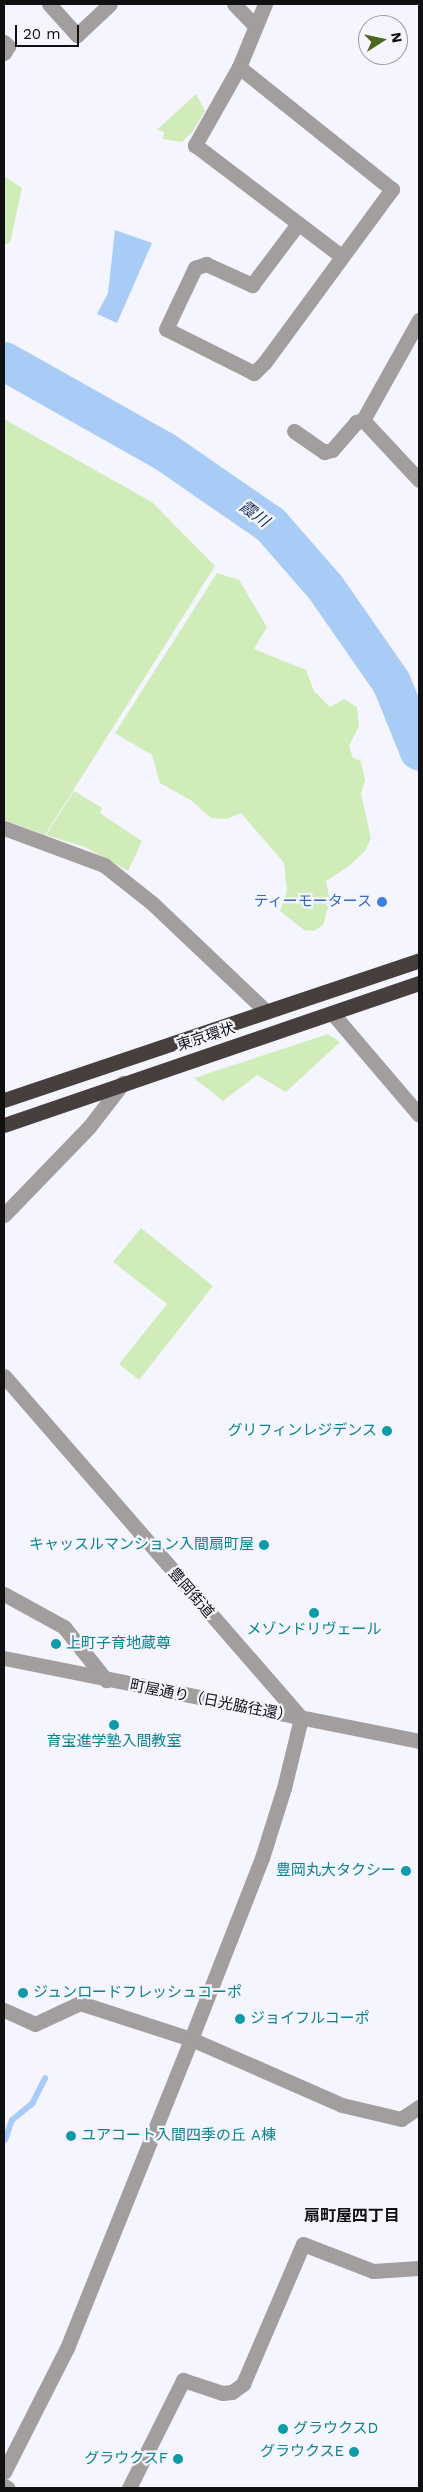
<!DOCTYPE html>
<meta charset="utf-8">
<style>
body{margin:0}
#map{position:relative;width:423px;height:2492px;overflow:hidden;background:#f5f5ff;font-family:"Work Sans","Noto Sans JP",sans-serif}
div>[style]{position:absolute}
.green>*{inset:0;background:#d0ecb8}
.water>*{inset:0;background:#a8ccf6}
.stream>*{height:6px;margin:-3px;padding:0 3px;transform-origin:3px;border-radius:3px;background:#a8ccf6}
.river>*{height:39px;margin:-19.5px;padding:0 19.5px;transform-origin:19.5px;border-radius:19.5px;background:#a8ccf6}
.minor>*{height:15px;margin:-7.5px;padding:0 7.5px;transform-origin:7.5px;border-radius:7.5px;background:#a39e9e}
.highway>*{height:15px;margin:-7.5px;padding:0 7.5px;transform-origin:7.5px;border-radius:7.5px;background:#473e3e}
.dots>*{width:14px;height:14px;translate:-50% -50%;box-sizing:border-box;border:2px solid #f5f5ff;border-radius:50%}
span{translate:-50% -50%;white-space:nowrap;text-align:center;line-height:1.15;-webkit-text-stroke:4.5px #f5f5ff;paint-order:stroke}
.shop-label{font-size:15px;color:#366cbe}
.right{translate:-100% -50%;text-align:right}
.street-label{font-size:15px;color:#101013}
.culture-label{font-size:15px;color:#0d838f}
.left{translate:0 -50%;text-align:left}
.water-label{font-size:16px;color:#0d2c4e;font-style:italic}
.neighbourhood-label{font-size:16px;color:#101013;font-weight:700}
.frame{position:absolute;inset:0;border:5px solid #101013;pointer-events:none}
.north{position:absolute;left:358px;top:15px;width:50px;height:50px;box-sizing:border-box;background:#f5f5ff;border:1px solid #9999a1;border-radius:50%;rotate:80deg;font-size:14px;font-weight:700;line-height:20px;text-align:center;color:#101013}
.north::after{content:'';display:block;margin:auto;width:18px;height:22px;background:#4b671a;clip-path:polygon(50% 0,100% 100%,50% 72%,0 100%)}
.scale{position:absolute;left:15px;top:25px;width:64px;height:22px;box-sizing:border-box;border:2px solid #101013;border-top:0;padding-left:6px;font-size:15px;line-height:18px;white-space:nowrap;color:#101013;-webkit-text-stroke:4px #f5f5ff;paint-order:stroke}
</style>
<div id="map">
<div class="green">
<i style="clip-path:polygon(196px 94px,205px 111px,193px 131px,182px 142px,163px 139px,164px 132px,157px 130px)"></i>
<i style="clip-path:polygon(4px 176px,22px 188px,10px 243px,4px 244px)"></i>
<i style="clip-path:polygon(4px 419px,152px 502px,215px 566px,45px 835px,4px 820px)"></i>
<i style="clip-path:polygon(217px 573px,239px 580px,267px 627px,254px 649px,306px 670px,314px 691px,330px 707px,344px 699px,357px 707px,359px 726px,349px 746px,353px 758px,361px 761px,365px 780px,361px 794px,371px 838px,365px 851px,349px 866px,326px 881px,330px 901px,323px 925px,314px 931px,304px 930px,280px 911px,287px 891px,284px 863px,241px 813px,227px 819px,211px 818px,192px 801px,160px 783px,152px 755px,115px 733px)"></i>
<i style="clip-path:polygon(74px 791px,102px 808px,100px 813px,142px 841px,128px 871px,85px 847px,46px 835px)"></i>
<i style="clip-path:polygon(328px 1034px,340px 1042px,286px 1092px,257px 1075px,223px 1101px,194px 1078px)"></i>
<i style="clip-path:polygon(141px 1228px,213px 1286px,139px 1380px,119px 1364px,167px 1304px,113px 1262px)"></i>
</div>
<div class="water">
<i style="clip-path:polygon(115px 230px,152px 243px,117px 323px,97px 314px,108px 293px)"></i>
</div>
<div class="stream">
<i style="left:5px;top:2140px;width:21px;rotate:-71deg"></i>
<i style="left:12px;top:2120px;width:26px;rotate:-39deg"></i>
<i style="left:32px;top:2104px;width:29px;rotate:-63deg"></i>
</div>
<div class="river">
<i style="left:4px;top:361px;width:184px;rotate:29.4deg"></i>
<i style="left:164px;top:451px;width:129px;rotate:34.6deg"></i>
<i style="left:270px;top:524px;width:84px;rotate:48.9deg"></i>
<i style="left:325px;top:587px;width:116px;rotate:55.2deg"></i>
<i style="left:391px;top:682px;width:74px;rotate:67.9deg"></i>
</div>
<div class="minor">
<i style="left:49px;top:4px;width:42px;rotate:47.9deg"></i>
<i style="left:77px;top:35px;width:45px;rotate:-43.2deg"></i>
<i style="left:234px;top:4px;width:30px;rotate:46deg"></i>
<i style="left:265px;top:4px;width:68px;rotate:112.4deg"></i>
<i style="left:239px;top:67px;width:90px;rotate:119.4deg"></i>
<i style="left:195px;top:145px;width:183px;rotate:37.2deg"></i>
<i style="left:4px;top:42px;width:6px;rotate:45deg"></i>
<i style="left:8px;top:46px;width:8px;rotate:120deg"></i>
<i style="left:239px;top:67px;width:196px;rotate:38.6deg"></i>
<i style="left:392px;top:189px;width:215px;rotate:126.3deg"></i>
<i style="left:265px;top:362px;width:16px;rotate:135deg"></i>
<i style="left:254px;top:373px;width:98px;rotate:-153.4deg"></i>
<i style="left:166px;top:329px;width:68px;rotate:-64.6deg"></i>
<i style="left:195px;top:268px;width:12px;rotate:-20deg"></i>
<i style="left:206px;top:264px;width:51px;rotate:24.5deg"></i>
<i style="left:252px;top:285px;width:75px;rotate:-53.1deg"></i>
<i style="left:363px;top:420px;width:82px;rotate:47deg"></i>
<i style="left:294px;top:431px;width:37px;rotate:35deg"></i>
<i style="left:324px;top:452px;width:8px;rotate:-14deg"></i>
<i style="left:332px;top:450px;width:37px;rotate:-49deg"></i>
<i style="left:356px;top:422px;width:7px;rotate:-16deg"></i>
<i style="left:363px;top:420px;width:115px;rotate:-60.8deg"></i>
<i style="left:4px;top:828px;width:107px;rotate:20.3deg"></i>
<i style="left:104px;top:865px;width:61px;rotate:38.4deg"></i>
<i style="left:152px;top:903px;width:157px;rotate:43.5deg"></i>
<i style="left:332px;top:1013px;width:134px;rotate:49.5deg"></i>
<i style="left:4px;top:1215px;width:122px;rotate:-46deg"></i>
<i style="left:89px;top:1127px;width:56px;rotate:-52.3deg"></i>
<i style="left:4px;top:1376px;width:453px;rotate:49deg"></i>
<i style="left:4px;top:1594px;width:68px;rotate:28.8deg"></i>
<i style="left:64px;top:1627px;width:68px;rotate:51.6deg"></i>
<i style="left:4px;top:1658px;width:423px;rotate:11.3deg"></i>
<i style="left:4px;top:2010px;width:34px;rotate:24deg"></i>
<i style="left:35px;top:2024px;width:50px;rotate:-25deg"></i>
<i style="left:80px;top:2003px;width:117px;rotate:18deg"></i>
<i style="left:191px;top:2039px;width:165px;rotate:23.6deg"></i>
<i style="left:342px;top:2105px;width:61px;rotate:13.3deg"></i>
<i style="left:401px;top:2119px;width:22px;rotate:-34deg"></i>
<i style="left:4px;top:2472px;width:139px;rotate:-63.1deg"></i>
<i style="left:67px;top:2348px;width:333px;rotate:-68.1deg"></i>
<i style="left:191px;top:2039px;width:194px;rotate:-68.6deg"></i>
<i style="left:262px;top:1858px;width:73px;rotate:-72.6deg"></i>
<i style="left:284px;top:1788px;width:72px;rotate:-76.3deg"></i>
<i style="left:4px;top:2486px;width:4px;rotate:27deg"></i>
<i style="left:129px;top:2488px;width:121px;rotate:-63.4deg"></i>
<i style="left:183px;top:2380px;width:41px;rotate:18.4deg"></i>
<i style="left:222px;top:2393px;width:10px;rotate:-6deg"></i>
<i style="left:232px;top:2392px;width:14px;rotate:-36deg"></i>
<i style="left:243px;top:2384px;width:152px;rotate:-66.8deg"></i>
<i style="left:303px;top:2244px;width:75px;rotate:21.1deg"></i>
<i style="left:373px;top:2271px;width:46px;rotate:-3.7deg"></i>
</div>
<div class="highway">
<i style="left:4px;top:1100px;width:438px;rotate:-18.6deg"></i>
<i style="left:4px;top:1125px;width:439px;rotate:-18.9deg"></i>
</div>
<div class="dots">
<i style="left:382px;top:902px;background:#3f7fe0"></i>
<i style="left:387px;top:1431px;background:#0f9aa8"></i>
<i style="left:264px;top:1545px;background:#0f9aa8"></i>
<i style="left:314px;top:1613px;background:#0f9aa8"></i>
<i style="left:56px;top:1644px;background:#0f9aa8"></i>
<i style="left:114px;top:1725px;background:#0f9aa8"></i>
<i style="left:406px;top:1871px;background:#0f9aa8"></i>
<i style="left:23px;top:1993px;background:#0f9aa8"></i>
<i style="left:240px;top:2019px;background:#0f9aa8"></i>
<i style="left:71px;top:2136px;background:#0f9aa8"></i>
<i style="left:283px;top:2429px;background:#0f9aa8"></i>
<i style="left:354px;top:2452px;background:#0f9aa8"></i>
<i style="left:178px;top:2459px;background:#0f9aa8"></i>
</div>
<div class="shop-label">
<span class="right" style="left:372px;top:902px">ティーモータース</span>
</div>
<div class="street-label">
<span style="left:206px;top:1037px;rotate:-18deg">東京環状</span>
<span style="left:191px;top:1593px;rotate:49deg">豊岡街道</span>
<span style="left:211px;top:1701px;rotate:11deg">町屋通り（日光脇往還）</span>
</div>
<div class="culture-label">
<span class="right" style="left:377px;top:1431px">グリフィンレジデンス</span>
<span class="right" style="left:254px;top:1545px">キャッスルマンション入間扇町屋</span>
<span style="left:314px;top:1630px">メゾンドリヴェール</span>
<span class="left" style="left:66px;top:1644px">上町子育地蔵尊</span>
<span style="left:114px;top:1742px">育宝進学塾入間教室</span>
<span class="right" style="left:396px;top:1871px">豊岡丸大タクシー</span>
<span class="left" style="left:33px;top:1993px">ジュンロードフレッシュコーポ</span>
<span class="left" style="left:250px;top:2019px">ジョイフルコーポ</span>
<span class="left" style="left:81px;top:2136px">ユアコート入間四季の丘 A棟</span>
<span class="left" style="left:293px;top:2429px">グラウクスD</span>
<span class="right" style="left:344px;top:2452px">グラウクスE</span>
<span class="right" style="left:168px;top:2459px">グラウクスF</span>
</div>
<div class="water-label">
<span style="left:254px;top:514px;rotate:36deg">霞川</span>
</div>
<div class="neighbourhood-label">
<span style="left:352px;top:2216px">扇町屋四丁目</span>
</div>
<div class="frame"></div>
<div class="north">N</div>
<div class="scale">20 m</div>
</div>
